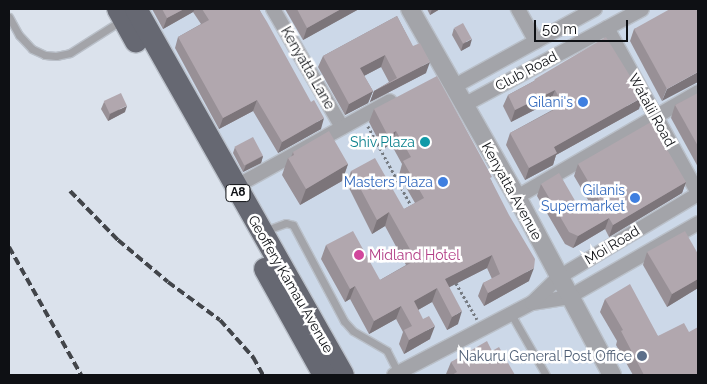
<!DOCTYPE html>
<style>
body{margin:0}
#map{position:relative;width:707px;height:384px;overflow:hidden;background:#dbe2ec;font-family:Raleway,sans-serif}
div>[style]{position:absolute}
.built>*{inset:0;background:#ccd8e8}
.path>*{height:2.5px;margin-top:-1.25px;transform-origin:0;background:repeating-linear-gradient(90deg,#767b82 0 2.5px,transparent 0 5px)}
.roads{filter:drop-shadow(1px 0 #bac0c9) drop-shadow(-1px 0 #bac0c9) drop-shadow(0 1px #bac0c9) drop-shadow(0 -1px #bac0c9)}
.service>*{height:7px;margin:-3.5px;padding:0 3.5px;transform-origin:3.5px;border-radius:3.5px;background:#a3a4a9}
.minor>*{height:14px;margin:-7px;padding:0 7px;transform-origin:7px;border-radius:7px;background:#a3a4a9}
.tertiary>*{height:18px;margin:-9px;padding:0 9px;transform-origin:9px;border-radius:9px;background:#a3a4a9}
.trunk>*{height:22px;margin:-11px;padding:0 11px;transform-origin:11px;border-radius:11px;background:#666872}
.rail>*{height:4px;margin-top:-2px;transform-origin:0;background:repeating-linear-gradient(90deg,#42454a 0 8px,transparent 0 12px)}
.wall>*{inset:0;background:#989096}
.shaded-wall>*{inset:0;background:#7c757a}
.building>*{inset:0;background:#b1a7ae;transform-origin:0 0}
.dots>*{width:14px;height:14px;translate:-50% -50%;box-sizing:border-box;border:2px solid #fff;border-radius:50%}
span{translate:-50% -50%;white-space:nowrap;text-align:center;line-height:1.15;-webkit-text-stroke:5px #fff;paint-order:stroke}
.shield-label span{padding:1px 4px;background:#fff;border:1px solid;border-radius:4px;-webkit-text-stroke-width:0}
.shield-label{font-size:12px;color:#0e1014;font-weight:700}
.street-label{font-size:14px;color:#0e1014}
.shop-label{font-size:14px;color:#366cbe}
.right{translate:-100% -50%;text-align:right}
.culture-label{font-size:14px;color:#0d838f}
.hotel-label{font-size:14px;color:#b23c85}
.left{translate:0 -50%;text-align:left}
.service-label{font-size:14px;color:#4e5e75}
.frame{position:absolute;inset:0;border:10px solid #0e1014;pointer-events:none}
.scale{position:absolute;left:534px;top:20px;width:94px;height:22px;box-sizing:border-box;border:2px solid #0e1014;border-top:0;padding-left:6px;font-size:15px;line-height:18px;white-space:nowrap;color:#0e1014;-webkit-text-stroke:4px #fff;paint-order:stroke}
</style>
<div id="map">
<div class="built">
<i style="clip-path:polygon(143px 9px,698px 9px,698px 375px,348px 375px)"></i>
</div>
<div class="path">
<i style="left:368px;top:126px;width:92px;rotate:61.5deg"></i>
<i style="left:456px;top:283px;width:42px;rotate:59.7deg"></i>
</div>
<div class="roads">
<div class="service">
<i style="left:9px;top:17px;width:21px;rotate:61deg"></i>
<i style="left:19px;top:35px;width:19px;rotate:47deg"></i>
<i style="left:32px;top:49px;width:14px;rotate:25deg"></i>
<i style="left:45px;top:55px;width:11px;rotate:5deg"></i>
<i style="left:56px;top:56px;width:14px;rotate:-12deg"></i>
<i style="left:70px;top:53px;width:62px;rotate:-32.4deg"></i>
<i style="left:264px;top:231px;width:23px;rotate:-20deg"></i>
<i style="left:286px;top:223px;width:7px;rotate:16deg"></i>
<i style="left:293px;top:225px;width:109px;rotate:62deg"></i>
<i style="left:344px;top:321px;width:13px;rotate:48deg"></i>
<i style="left:353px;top:331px;width:39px;rotate:30deg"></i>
<i style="left:387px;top:351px;width:25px;rotate:63deg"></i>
<i style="left:511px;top:314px;width:70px;rotate:60.2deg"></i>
</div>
<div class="minor">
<i style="left:273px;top:9px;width:137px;rotate:59.7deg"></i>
<i style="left:518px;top:9px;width:37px;rotate:61deg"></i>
<i style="left:607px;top:28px;width:188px;rotate:61.1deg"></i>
<i style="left:453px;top:87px;width:162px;rotate:-28.8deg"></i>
<i style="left:464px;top:105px;width:202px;rotate:-28.3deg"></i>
<i style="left:235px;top:187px;width:177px;rotate:-29deg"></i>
<i style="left:517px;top:197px;width:209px;rotate:-30.1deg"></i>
<i style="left:532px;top:303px;width:37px;rotate:-9deg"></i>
<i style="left:569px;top:297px;width:149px;rotate:-29.8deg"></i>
<i style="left:394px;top:375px;width:156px;rotate:-27.6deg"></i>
<i style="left:532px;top:303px;width:37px;rotate:-44deg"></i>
<i style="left:559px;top:277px;width:162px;rotate:-30.8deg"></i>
</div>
<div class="tertiary">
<i style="left:410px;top:9px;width:216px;rotate:60.4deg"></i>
<i style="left:517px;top:197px;width:202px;rotate:61.9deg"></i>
</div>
<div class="trunk">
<i style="left:118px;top:9px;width:37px;rotate:61deg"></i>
<i style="left:136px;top:9px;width:420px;rotate:60.5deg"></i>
<i style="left:265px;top:269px;width:121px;rotate:60.9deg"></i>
</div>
</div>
<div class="rail">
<i style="left:70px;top:191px;width:69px;rotate:45.6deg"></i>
<i style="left:118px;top:240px;width:65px;rotate:40deg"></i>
<i style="left:168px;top:282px;width:64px;rotate:36.2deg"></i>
<i style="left:220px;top:320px;width:50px;rotate:48.3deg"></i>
<i style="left:253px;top:357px;width:21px;rotate:61deg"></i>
<i style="left:9px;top:247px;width:147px;rotate:60.6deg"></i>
</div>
<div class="wall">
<i style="clip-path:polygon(152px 9px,259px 9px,321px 129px,278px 153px,253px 111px,219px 129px,175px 48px,178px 37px,201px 24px,193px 12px,163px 29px)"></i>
<i style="clip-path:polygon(285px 9px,359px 9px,303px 40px)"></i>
<i style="clip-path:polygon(427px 9px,440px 9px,430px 15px)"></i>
<i style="clip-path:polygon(698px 9px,662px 101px,630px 41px,634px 29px)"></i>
<i style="clip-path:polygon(397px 16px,426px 73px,370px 102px,374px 91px,389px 82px,381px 67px,364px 76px,373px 91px,368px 103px,345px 115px,318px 67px,323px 56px)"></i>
<i style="clip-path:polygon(454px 28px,470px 46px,461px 51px,452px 35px)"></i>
<i style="clip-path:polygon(534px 81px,639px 109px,556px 155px,553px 165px,525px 180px,506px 145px,510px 133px,554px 109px,550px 102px,511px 122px,503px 106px,508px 95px)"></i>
<i style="clip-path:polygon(698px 94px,698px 167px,671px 118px,675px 105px)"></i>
<i style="clip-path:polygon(104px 102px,125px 112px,108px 121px,101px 109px)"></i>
<i style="clip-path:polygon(374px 109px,491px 180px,529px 281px,484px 306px,478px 296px,483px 283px,492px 279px,487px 268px,449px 287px,458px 324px,447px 330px,432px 302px,418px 310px,430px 339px,404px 354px,399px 344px,403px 332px,396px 319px,369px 334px,350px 299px,345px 302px,321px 259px,326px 245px,380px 280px,406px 265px,385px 226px,372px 234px,347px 184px,351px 171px,404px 209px,415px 203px,399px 175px,402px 164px,391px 144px,383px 149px,369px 122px)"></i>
<i style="clip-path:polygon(235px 147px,263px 156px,261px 163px,243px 172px,233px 153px)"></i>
<i style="clip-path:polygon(293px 152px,348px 164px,342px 181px,300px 205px,282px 175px,288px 158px,291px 157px)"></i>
<i style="clip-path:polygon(578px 164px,686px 182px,682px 193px,609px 237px,605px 229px,573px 248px,565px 244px,537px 196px,541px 184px,581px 211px,591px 205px,574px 176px)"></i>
<i style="clip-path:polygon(647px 252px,698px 254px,698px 288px,667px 307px,643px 265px)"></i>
<i style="clip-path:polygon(605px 299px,658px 336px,689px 332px,698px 375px,633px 375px,616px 345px,617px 341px,600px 312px)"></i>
<i style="clip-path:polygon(492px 351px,515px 375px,447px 375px,446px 374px,451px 362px)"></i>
</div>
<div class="shaded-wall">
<i style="clip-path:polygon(184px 9px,195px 9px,193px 12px,163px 29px,167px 18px)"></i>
<i style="clip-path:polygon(341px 9px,359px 9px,303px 40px,307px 28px)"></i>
<i style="clip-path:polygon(432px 9px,440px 9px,430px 15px)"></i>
<i style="clip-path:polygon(472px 39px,470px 46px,461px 51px,463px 44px)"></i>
<i style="clip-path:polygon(385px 55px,381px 67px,356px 80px,360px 68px)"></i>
<i style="clip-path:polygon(430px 62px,426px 73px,370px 102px,374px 91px)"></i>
<i style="clip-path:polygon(698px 72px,698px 82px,662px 101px,667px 89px)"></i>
<i style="clip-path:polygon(555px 90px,550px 102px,511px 122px,515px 110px)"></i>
<i style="clip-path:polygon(373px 91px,368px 103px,345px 115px,349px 104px)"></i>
<i style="clip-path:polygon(643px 97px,639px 109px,556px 155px,553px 165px,525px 180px,529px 168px,554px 147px)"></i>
<i style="clip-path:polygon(257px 100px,253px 111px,219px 129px,223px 118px)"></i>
<i style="clip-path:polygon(127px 106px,125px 112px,108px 121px,110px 114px)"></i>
<i style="clip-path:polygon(324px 118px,321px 129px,278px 153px,282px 142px)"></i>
<i style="clip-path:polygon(396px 131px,391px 144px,383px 149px,388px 136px)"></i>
<i style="clip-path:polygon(263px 156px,261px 163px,243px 172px,246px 165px)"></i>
<i style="clip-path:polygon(348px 164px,342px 181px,300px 205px,306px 189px)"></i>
<i style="clip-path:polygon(686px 182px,682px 193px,609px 237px,613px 225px)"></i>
<i style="clip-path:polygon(389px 212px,385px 226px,372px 234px,377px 220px)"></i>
<i style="clip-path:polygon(609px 218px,605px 229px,573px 248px,578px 236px)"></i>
<i style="clip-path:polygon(492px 255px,487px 268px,440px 292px,445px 279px)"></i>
<i style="clip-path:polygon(534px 268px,529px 281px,484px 306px,488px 293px)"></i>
<i style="clip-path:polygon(698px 279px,698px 288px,667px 307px,672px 294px)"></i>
<i style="clip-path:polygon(355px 286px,350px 299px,345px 302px,350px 289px)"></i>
<i style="clip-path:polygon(437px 288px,432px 302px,409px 315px,414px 301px)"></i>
<i style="clip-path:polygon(401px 306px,396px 319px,369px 334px,374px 321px)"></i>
<i style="clip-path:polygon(462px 311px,458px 324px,447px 330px,452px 317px)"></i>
<i style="clip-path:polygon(435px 326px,430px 339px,404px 354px,409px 340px)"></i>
</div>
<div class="building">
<i style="clip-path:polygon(162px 9px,184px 9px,167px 18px)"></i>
<i style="clip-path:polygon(202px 9px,259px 9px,267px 22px,311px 102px,314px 100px,324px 118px,282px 142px,257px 100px,223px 118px,178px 37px,209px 20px)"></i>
<i style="clip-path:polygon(297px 9px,341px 9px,307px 28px)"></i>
<i style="clip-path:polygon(670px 9px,698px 9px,698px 72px,667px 89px,634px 29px)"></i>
<i style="clip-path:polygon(397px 16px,413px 46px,420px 43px,430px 62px,374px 91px,397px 78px,385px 55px,360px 68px,373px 91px,349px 104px,323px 56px)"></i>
<i style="left:463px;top:23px;width:18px;height:10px;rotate:61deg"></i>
<i style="clip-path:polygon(606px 37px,643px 97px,554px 147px,557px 153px,529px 168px,510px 133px,563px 105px,555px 90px,515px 110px,508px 95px,534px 81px,535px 79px)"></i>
<i style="clip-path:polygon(437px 76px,492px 177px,490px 178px,509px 215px,535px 259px,534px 268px,488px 293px,483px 283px,500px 274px,492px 255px,445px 279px,462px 311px,452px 317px,437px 288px,414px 301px,423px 319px,429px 316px,435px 326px,409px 340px,404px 330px,412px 326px,401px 306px,374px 321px,355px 286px,350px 289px,326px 245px,353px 231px,380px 280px,416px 260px,389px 212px,377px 220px,351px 171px,375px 158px,404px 209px,424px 198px,403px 161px,411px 157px,396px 131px,388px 136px,374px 109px)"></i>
<i style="left:121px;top:93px;width:14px;height:19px;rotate:65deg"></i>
<i style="clip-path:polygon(698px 93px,698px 146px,675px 105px)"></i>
<i style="clip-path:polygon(651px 122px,686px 182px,613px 225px,609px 218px,578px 236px,569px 232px,541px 184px,559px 173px,581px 211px,599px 200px,578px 164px)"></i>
<i style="clip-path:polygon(329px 131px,348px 164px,306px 189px,288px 158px,294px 155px,293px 152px)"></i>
<i style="left:253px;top:137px;width:21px;height:21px;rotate:62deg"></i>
<i style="clip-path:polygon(685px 231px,698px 254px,698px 279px,672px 294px,647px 252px)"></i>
<i style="clip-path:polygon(630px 284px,658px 336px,684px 323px,689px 332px,698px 327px,698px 375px,644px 375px,621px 331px,623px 330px,605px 299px)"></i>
<i style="clip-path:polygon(487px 341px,492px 351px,499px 347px,515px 375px,452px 375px,457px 372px,451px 362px)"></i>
</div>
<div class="dots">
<i style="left:583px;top:102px;background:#3f7fe0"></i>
<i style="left:425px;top:142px;background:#0f9aa8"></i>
<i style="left:443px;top:182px;background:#3f7fe0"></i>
<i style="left:635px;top:198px;background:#3f7fe0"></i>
<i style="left:359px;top:255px;background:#d1479c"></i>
<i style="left:642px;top:356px;background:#5c6f8a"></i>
</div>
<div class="shield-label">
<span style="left:238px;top:193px">A8</span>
</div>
<div class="street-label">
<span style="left:308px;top:68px;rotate:60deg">Kenyatta Lane</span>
<span style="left:526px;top:71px;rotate:-28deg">Club Road</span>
<span style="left:652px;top:110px;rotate:61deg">Watalii Road</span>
<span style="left:512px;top:191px;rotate:61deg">Kenyatta Avenue</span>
<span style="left:612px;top:245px;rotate:-31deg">Moi Road</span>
<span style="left:291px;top:284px;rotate:60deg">Geoffery Kamau Avenue</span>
</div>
<div class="shop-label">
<span class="right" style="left:573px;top:102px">Gilani's</span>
<span class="right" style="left:433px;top:182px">Masters Plaza</span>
<span class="right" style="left:625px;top:198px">Gilanis<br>Supermarket</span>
</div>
<div class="culture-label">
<span class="right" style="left:415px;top:142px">Shiv Plaza</span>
</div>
<div class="hotel-label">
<span class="left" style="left:369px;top:255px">Midland Hotel</span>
</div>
<div class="service-label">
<span class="right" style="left:632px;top:356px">Nakuru General Post Office</span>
</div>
<div class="frame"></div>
<div class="scale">50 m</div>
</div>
